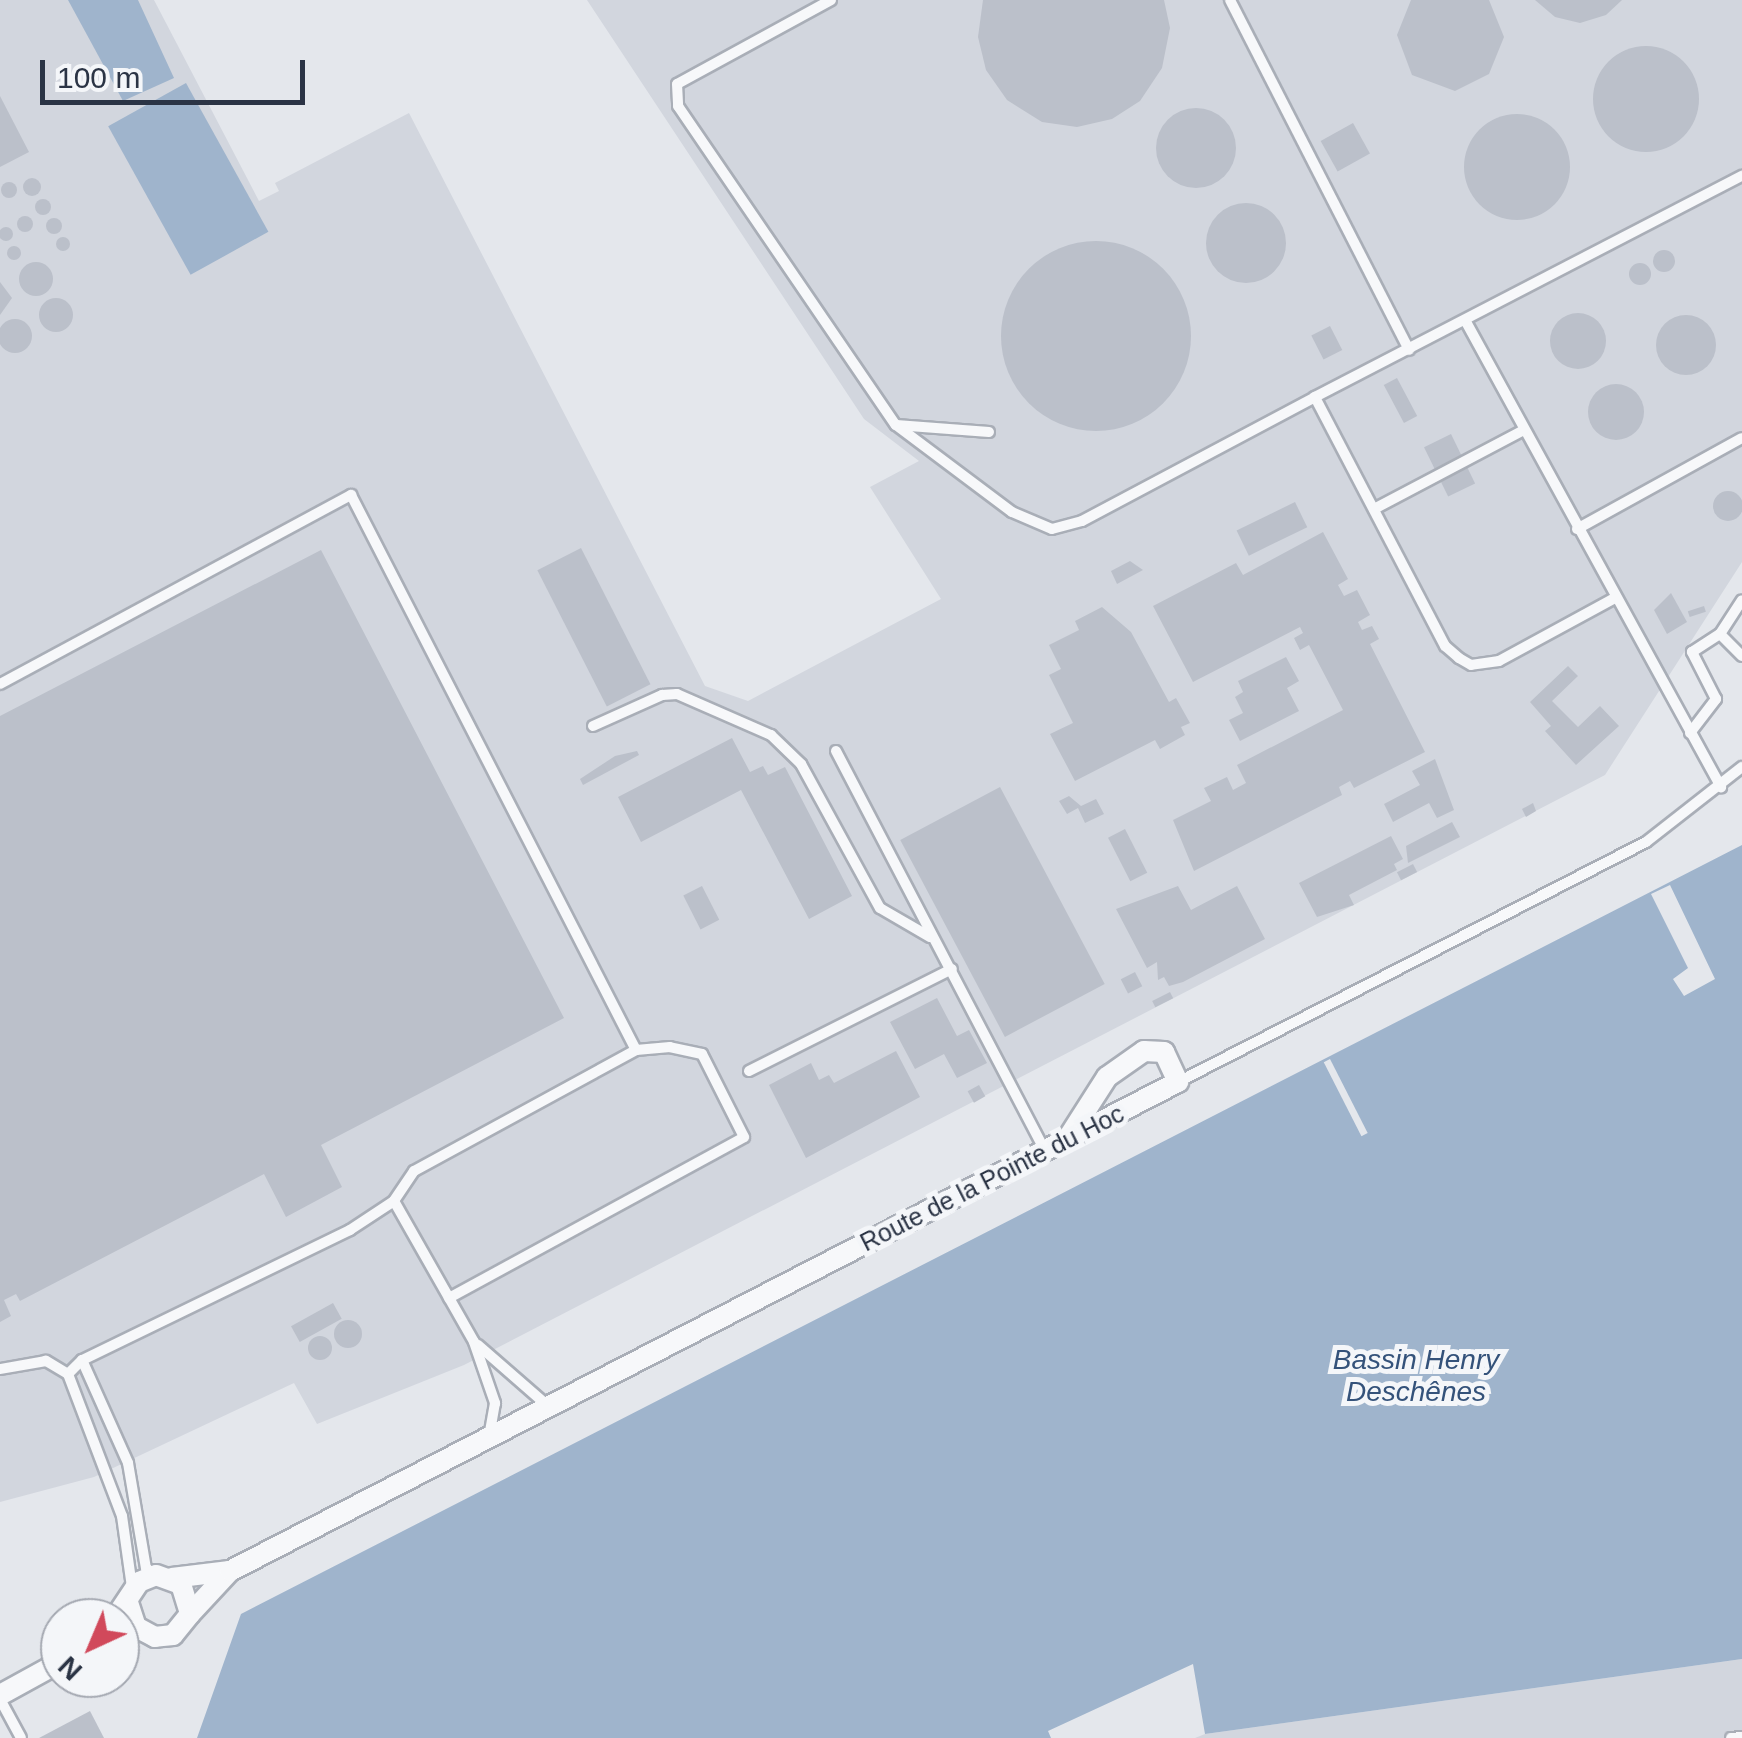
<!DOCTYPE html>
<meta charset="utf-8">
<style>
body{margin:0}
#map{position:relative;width:1742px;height:1738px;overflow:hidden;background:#e4e7ec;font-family:Arial,sans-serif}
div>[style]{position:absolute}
.built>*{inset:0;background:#d2d6de}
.water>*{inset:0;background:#9fb4cc;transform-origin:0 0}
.pier>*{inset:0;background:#e4e7ec;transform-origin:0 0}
.building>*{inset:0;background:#bbc0ca;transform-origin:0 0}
.round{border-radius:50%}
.roads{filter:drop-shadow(2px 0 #a9aeb7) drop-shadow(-2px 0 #a9aeb7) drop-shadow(0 2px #a9aeb7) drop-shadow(0 -2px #a9aeb7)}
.lane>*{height:10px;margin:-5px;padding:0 5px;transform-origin:5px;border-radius:5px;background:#f7f8fa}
.street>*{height:20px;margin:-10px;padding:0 10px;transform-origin:10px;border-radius:10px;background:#f7f8fa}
span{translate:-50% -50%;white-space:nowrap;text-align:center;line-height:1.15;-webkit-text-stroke:10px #f4f6f9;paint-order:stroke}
.street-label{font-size:25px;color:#2b3445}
.water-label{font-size:28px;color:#34527a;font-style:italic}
.north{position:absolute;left:40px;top:1598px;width:100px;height:100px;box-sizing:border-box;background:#f4f6f9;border:2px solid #a4a8b1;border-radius:50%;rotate:224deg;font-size:28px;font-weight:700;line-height:40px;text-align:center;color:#2b3445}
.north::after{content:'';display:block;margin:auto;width:35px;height:45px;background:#d1495b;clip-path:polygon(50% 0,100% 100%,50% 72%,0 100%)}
.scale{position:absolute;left:40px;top:60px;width:265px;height:45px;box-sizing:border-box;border:5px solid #2b3445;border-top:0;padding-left:12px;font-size:30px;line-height:35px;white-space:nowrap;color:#2b3445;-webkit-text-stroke:8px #f4f6f9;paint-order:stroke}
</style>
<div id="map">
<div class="built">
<i style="clip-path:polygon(0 0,154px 0,259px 201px,279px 191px,275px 183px,409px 113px,705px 686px,748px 701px,941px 599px,870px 487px,919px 461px,864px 419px,587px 0,1742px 0,1742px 562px,1605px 775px,464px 1365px,317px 1424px,294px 1383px,94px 1477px,0 1502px)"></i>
<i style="clip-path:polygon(1742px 1659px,1742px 1738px,1195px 1738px,1205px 1734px)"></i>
</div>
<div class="water">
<i style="clip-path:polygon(68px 0,138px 0,174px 78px,123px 101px)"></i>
<i style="left:186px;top:83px;width:170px;height:89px;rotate:61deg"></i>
<i style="clip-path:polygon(1742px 845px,1742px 1659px,1205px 1734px,1193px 1664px,1048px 1731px,1051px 1738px,197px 1738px,241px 1614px)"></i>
</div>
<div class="pier">
<i style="clip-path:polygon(1670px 885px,1715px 979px,1684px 996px,1673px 979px,1688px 968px,1651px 894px)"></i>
<i style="left:1330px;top:1059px;width:83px;height:7px;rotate:63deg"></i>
</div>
<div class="building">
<i style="clip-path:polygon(983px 0,1164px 0,1170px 28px,1162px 68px,1140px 101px,1112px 119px,1077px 127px,1042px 122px,1007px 100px,986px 70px,978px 37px)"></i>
<i style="clip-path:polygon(1411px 0,1489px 0,1504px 37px,1489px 74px,1455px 91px,1412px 75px,1397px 35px)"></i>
<i style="clip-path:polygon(1535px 0,1622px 0,1606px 15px,1580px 23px,1555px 17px)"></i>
<i class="round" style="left:1593px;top:46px;width:106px;height:106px"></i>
<i style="clip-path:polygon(0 96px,29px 152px,0 167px)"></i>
<i class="round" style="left:1156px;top:108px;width:80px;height:80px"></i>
<i class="round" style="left:1464px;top:114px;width:106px;height:106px"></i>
<i style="left:1353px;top:123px;width:35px;height:37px;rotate:61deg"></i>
<i class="round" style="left:23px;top:178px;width:18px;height:18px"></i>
<i class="round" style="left:1px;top:182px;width:16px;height:16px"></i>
<i class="round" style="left:35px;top:199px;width:16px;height:16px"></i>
<i class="round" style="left:1206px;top:203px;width:80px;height:80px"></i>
<i class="round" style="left:17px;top:216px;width:16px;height:16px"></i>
<i class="round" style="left:46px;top:218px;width:16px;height:16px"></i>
<i class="round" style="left:-1px;top:227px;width:14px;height:14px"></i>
<i class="round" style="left:56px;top:237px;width:14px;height:14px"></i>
<i class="round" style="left:1001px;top:241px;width:190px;height:190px"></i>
<i class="round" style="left:7px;top:246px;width:14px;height:14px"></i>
<i class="round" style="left:1653px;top:250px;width:22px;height:22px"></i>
<i class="round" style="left:19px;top:262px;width:34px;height:34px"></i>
<i class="round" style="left:1629px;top:263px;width:22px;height:22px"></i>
<i style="clip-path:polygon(0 282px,12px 298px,0 315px)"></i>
<i class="round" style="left:39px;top:298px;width:34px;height:34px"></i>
<i class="round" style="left:1550px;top:313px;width:56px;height:56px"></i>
<i class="round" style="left:1656px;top:315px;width:60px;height:60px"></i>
<i class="round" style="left:-2px;top:319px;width:34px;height:34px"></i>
<i style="left:1330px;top:326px;width:27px;height:21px;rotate:63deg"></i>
<i style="left:1397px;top:378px;width:43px;height:15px;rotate:62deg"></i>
<i class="round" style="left:1588px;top:384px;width:56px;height:56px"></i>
<i style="left:1451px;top:434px;width:55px;height:30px;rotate:64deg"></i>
<i class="round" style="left:1713px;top:491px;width:30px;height:30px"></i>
<i style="left:1295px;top:502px;width:28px;height:65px;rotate:64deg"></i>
<i style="clip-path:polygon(1323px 532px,1348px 579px,1338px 585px,1344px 596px,1357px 590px,1370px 615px,1358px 622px,1362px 630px,1372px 626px,1379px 639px,1370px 644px,1425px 752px,1354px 788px,1350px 781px,1339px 787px,1342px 795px,1194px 871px,1173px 820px,1211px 801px,1204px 788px,1227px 777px,1233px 790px,1246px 783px,1237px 765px,1343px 710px,1309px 645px,1300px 650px,1294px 638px,1303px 633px,1300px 627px,1193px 682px,1153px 606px,1236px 563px,1243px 575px)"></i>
<i style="left:581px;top:548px;width:153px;height:49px;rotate:63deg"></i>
<i style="clip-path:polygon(321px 550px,564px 1018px,321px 1145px,342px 1187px,286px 1217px,264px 1174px,20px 1301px,16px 1294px,4px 1300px,11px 1316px,0 1322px,0 716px)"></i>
<i style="clip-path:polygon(1130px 561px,1143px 570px,1117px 584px,1111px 571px)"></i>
<i style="clip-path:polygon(1671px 593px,1687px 622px,1667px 634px,1654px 610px)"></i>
<i style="left:1704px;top:606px;width:6px;height:17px;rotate:72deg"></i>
<i style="clip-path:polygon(1102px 607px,1131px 632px,1169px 702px,1176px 698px,1190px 723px,1181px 727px,1185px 735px,1160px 749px,1155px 740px,1075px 781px,1050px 734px,1073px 723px,1049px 675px,1061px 669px,1049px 645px,1079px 630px,1075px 621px)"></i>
<i style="clip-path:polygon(1286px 657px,1299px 681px,1287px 688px,1299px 711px,1240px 741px,1229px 720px,1243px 713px,1235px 697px,1243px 692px,1238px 681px)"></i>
<i style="clip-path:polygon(1568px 666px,1578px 676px,1552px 701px,1578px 727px,1600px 706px,1619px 726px,1576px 765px,1545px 731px,1551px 726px,1530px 702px)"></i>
<i style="clip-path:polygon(732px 738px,750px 772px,763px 766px,768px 775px,785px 767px,852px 896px,809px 919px,741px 790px,641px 842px,618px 797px)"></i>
<i style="clip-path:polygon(637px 751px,639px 755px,583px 785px,580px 779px,615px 756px)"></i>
<i style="clip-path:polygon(1435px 759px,1454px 810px,1437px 818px,1429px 803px,1393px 822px,1384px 804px,1420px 785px,1412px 771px)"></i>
<i style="left:1000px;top:787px;width:223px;height:113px;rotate:62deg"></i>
<i style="clip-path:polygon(1069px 796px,1081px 806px,1096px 799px,1104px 814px,1085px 823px,1078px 808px,1067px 814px,1059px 801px)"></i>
<i style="clip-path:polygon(1533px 803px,1536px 811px,1526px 817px,1522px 809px)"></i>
<i style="clip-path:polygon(1452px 822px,1460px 837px,1408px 863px,1406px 846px)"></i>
<i style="left:1125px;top:829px;width:49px;height:19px;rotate:63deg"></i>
<i style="clip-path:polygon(1391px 836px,1403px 859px,1394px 864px,1397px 870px,1349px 895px,1354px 905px,1317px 917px,1299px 883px)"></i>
<i style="left:1413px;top:864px;width:9px;height:18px;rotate:63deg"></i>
<i style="left:702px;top:886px;width:38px;height:21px;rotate:63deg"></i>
<i style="clip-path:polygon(1178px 886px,1191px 910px,1237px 886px,1265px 939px,1183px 982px,1169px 986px,1164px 977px,1158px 980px,1157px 962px,1147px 968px,1116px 909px)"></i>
<i style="left:1135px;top:972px;width:16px;height:16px;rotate:63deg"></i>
<i style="left:1170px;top:992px;width:7px;height:20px;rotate:63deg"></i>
<i style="clip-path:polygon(937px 998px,957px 1036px,969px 1030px,987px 1063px,957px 1078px,944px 1054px,915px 1069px,890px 1022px)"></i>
<i style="clip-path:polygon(896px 1051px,920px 1097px,806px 1158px,769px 1085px,811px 1063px,819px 1080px,829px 1075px,834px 1083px)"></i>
<i style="left:979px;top:1085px;width:13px;height:13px;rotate:61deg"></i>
<i style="left:333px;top:1303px;width:18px;height:48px;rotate:61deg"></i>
<i class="round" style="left:334px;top:1320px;width:28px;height:28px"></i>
<i class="round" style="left:308px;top:1336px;width:24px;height:24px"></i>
<i style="clip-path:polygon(90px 1711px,104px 1738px,39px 1738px)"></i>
</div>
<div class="roads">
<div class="lane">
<i style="left:831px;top:0;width:175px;rotate:151.4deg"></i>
<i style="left:677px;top:84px;width:22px;rotate:87deg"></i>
<i style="left:678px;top:106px;width:386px;rotate:55.7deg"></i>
<i style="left:1230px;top:0;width:393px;rotate:62.9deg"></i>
<i style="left:1465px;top:320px;width:533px;rotate:61.27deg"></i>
<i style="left:989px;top:432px;width:93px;rotate:-175.7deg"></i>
<i style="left:896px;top:425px;width:145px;rotate:36.9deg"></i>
<i style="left:1012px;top:512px;width:43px;rotate:23deg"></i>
<i style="left:1052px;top:529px;width:31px;rotate:-15deg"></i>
<i style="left:1082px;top:521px;width:264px;rotate:-28deg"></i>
<i style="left:1374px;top:509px;width:167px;rotate:-27.8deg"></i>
<i style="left:1577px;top:529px;width:188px;rotate:-28.9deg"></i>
<i style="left:1613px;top:599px;width:130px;rotate:151.5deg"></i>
<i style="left:1499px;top:661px;width:28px;rotate:172deg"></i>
<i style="left:1471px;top:665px;width:14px;rotate:-150deg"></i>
<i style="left:1459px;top:658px;width:18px;rotate:-139deg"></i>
<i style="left:1445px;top:646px;width:281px;rotate:-117.6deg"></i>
<i style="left:1315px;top:397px;width:481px;rotate:-27.4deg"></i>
<i style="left:1720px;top:634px;width:31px;rotate:45deg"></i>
<i style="left:0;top:684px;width:399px;rotate:-28.3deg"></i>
<i style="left:351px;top:495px;width:624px;rotate:62.82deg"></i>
<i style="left:636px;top:1050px;width:253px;rotate:151.4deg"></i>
<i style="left:414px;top:1171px;width:36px;rotate:124deg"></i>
<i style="left:394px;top:1201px;width:53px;rotate:146.6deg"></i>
<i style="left:350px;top:1230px;width:298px;rotate:154.1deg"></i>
<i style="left:82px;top:1360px;width:20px;rotate:135deg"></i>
<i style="left:68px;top:1374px;width:26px;rotate:-149deg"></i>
<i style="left:46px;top:1361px;width:47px;rotate:170.1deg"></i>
<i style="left:593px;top:726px;width:76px;rotate:-24.2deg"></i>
<i style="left:662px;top:695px;width:15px;rotate:-4deg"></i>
<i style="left:677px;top:694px;width:103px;rotate:23.6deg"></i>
<i style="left:771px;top:735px;width:42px;rotate:44deg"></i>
<i style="left:801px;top:764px;width:164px;rotate:61.3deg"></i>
<i style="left:880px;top:908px;width:58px;rotate:30.1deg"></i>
<i style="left:1690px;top:733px;width:43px;rotate:-52.6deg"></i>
<i style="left:1716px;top:699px;width:53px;rotate:-117.1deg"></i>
<i style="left:1692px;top:652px;width:33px;rotate:-33deg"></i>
<i style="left:1720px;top:634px;width:40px;rotate:-57.1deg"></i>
<i style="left:836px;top:751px;width:450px;rotate:62.4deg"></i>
<i style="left:749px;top:1071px;width:227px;rotate:-26.7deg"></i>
<i style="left:1178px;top:1082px;width:526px;rotate:-27.15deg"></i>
<i style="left:1646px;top:842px;width:122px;rotate:-38deg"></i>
<i style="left:394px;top:1201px;width:162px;rotate:60.4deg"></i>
<i style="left:474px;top:1342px;width:65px;rotate:71deg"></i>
<i style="left:495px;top:1403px;width:35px;rotate:100deg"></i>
<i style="left:449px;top:1298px;width:336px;rotate:-28.6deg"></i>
<i style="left:744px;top:1137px;width:93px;rotate:-116.8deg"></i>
<i style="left:702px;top:1054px;width:33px;rotate:-168deg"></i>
<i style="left:670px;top:1047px;width:34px;rotate:175deg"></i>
<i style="left:478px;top:1345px;width:93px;rotate:41.1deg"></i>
<i style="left:82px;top:1360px;width:113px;rotate:65.9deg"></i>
<i style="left:128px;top:1463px;width:107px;rotate:80.3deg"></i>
<i style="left:146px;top:1568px;width:11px;rotate:38deg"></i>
<i style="left:68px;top:1374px;width:152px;rotate:69.2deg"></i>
<i style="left:122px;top:1516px;width:72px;rotate:82deg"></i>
<i style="left:0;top:1699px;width:44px;rotate:61.7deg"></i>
<i style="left:1731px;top:1738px;width:11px;rotate:-5deg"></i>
</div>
<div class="street">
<i style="left:172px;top:1578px;width:58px;rotate:-6.9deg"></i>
<i style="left:190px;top:1614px;width:59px;rotate:-47.1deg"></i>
<i style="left:230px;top:1571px;width:1067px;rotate:-27.29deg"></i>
<i style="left:1178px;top:1082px;width:33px;rotate:-115deg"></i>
<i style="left:1164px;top:1052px;width:20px;rotate:-177deg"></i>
<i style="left:1144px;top:1051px;width:45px;rotate:144.9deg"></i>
<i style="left:1107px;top:1077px;width:72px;rotate:122.6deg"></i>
<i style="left:115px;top:1618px;width:43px;rotate:-56.3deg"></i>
<i style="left:139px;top:1582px;width:18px;rotate:-22deg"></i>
<i style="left:156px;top:1575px;width:27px;rotate:20deg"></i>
<i style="left:181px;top:1584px;width:31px;rotate:73deg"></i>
<i style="left:190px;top:1614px;width:27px;rotate:129deg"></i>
<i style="left:173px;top:1635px;width:18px;rotate:174deg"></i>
<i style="left:155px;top:1637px;width:21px;rotate:-152deg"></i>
<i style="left:136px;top:1627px;width:25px;rotate:-108deg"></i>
<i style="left:0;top:1695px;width:68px;rotate:-28.8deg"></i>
</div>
</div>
<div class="street-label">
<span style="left:992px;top:1178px;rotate:-27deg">Route de la Pointe du Hoc</span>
</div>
<div class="water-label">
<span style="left:1416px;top:1376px">Bassin Henry<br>Deschênes</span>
</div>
<div class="north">N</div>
<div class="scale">100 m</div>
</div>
